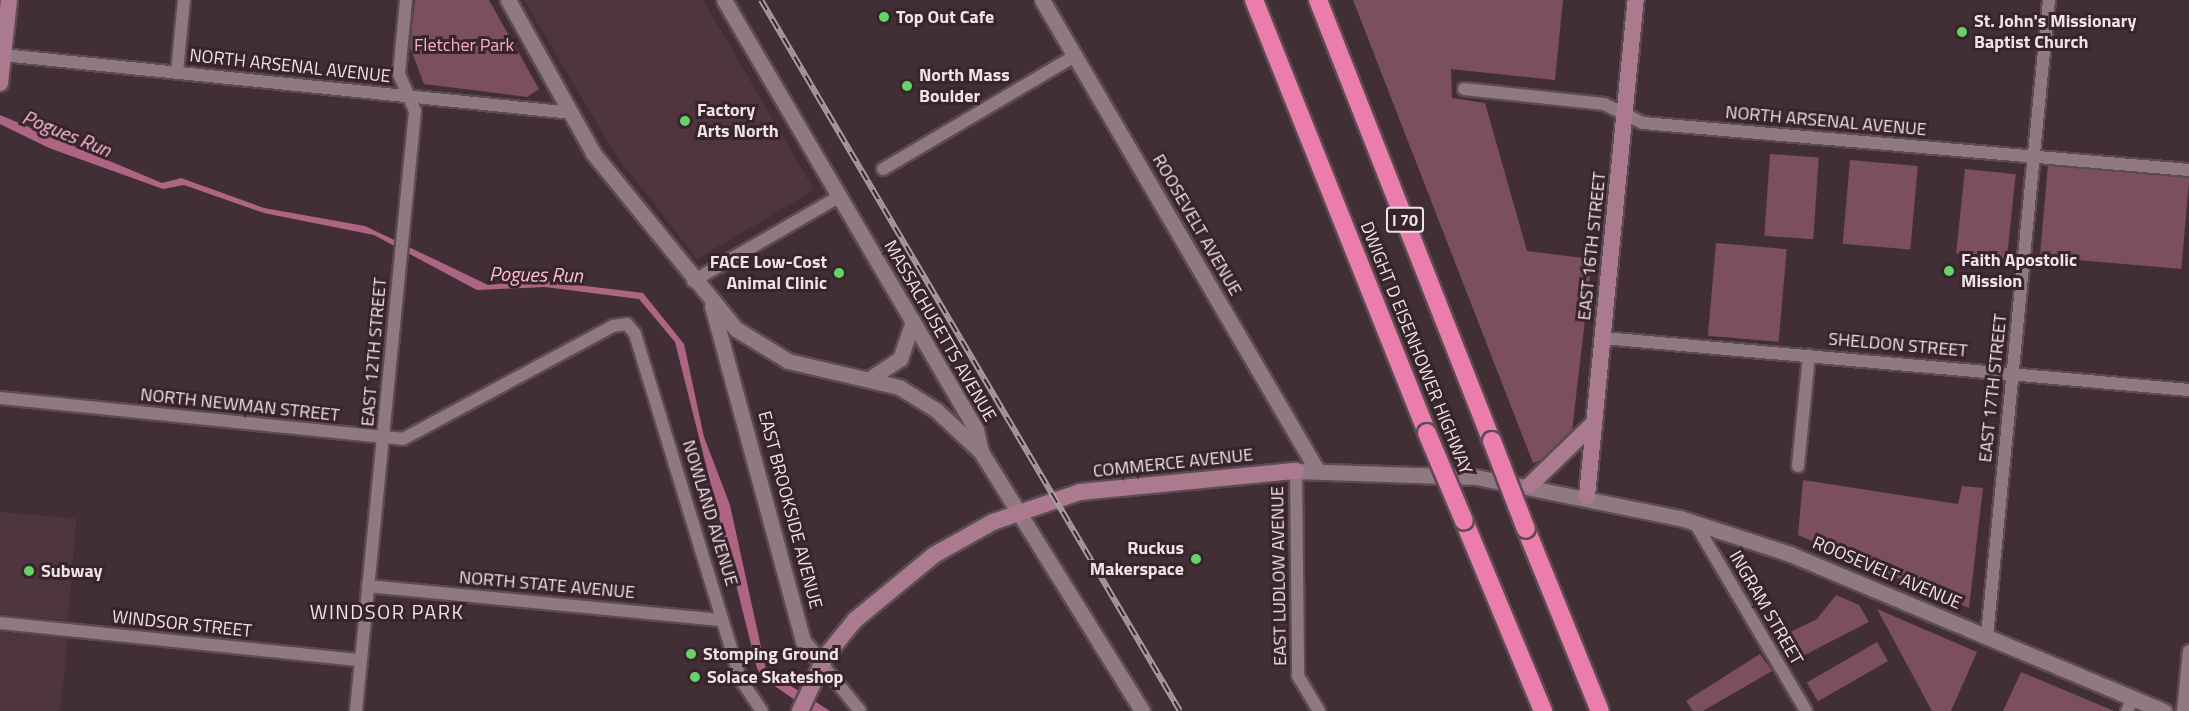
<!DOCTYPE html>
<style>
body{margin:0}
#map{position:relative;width:2189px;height:711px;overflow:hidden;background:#422f36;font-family:"Titillium Web",sans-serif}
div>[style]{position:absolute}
.built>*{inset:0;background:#4f353f;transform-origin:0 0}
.green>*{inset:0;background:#7b4e60;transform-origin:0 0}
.water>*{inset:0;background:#ae6584}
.roads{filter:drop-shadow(2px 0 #5c4c52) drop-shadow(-2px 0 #5c4c52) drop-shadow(0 2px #5c4c52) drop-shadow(0 -2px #5c4c52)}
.minor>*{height:12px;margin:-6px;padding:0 6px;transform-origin:6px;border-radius:6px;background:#907982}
.tertiary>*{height:15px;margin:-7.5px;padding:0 7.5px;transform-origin:7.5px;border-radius:7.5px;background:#907982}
.secondary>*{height:16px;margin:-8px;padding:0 8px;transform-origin:8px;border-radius:8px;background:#ab7a8f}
.motorway>*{height:18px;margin:-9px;padding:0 9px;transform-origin:9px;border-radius:9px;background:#eb7dac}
.rail>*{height:6px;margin-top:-3px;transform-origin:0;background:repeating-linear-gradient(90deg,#38252c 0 11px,#aa9ba0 0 22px);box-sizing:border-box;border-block:2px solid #aa9ba0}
.bridges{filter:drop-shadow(2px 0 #5c4c52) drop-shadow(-2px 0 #5c4c52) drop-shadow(0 2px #5c4c52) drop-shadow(0 -2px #5c4c52)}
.motorway-bridge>*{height:18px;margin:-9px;padding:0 9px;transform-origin:9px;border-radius:9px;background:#eb7dac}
.dots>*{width:16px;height:16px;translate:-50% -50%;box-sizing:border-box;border:3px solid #38252c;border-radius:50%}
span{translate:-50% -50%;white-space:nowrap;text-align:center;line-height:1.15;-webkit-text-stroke:6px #38252c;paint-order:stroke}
.shield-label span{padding:2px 4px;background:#38252c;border:2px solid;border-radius:4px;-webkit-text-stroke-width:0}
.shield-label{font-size:16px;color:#f0e3e7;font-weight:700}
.poi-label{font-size:18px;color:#f0e3e7;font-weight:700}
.left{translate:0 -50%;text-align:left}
.right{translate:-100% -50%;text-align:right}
.park-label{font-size:18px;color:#fcaacb}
.street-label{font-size:18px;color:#f0e3e7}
.water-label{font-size:20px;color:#fdbed6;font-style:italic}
.neighbourhood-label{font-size:20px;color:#f0e3e7;letter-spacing:1.5px}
</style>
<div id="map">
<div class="built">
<i style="clip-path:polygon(524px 0,703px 0,814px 190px,697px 259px,615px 154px)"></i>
<i style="left:0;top:512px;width:77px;height:102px;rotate:5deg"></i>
<i style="clip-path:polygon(0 632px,68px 638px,60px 711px,0 711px)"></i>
</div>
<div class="green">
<i style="clip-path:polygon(415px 0,489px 0,539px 89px,527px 97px,424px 84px,410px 47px)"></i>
<i style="clip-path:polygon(1353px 0,1563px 0,1555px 80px,1451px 69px,1452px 98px,1485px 103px,1527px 251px,1592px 259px,1572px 431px,1554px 456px,1533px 463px)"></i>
<i style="left:1770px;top:154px;width:49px;height:82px;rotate:4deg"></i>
<i style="left:1850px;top:160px;width:68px;height:84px;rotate:5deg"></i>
<i style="left:2048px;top:164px;width:142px;height:93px;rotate:5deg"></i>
<i style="left:1965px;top:169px;width:51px;height:85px;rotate:6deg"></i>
<i style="left:1716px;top:243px;width:71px;height:93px;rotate:5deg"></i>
<i style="clip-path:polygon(1803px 480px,1958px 504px,1962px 486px,1983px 488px,1969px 608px,1798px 535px)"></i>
<i style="clip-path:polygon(1836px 595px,1859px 605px,1869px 622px,1793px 661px,1782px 636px,1817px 619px)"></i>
<i style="clip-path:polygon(1877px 609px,1977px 652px,1951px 711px,1932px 711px)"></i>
<i style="left:1877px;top:642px;width:22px;height:81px;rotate:60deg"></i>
<i style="clip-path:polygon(1760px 654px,1772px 671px,1703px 711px,1693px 711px,1686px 701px)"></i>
<i style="clip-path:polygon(2021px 672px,2114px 711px,2003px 711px)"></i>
</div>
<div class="water">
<i style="clip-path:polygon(0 115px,162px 183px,181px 178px,264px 208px,365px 226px,488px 285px,537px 280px,643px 293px,684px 344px,704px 437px,730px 505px,766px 670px,830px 711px,811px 711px,763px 678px,757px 668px,675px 342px,639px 299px,545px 287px,477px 290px,374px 235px,264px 213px,184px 185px,163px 189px,49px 148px,0 124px)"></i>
</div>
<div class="roads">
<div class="minor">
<i style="left:3px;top:55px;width:572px;rotate:5.82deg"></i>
<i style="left:177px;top:72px;width:72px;rotate:-84.4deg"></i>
<i style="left:1464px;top:89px;width:141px;rotate:6.1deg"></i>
<i style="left:1604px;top:104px;width:43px;rotate:26deg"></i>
<i style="left:1643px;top:123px;width:548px;rotate:4.92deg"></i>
<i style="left:883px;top:169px;width:223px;rotate:-30.5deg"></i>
<i style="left:693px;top:281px;width:170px;rotate:-30deg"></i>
<i style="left:1603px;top:338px;width:588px;rotate:5.07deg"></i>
<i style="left:0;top:398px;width:405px;rotate:5.8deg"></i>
<i style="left:403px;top:439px;width:238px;rotate:-28.3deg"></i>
<i style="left:613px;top:326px;width:14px;rotate:-8deg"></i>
<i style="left:627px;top:324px;width:13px;rotate:51deg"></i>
<i style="left:635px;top:334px;width:362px;rotate:73deg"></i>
<i style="left:741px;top:680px;width:37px;rotate:56deg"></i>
<i style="left:1798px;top:466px;width:111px;rotate:-84.3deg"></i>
<i style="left:1296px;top:471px;width:205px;rotate:89.4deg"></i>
<i style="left:1298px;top:676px;width:41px;rotate:59deg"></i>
<i style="left:1695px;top:523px;width:218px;rotate:59.4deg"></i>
<i style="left:368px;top:586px;width:356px;rotate:5.5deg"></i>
<i style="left:0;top:623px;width:363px;rotate:5.9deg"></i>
<i style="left:1987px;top:636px;width:639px;rotate:-84.43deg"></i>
<i style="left:822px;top:664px;width:60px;rotate:51deg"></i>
<i style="left:356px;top:711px;width:603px;rotate:-84.38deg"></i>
<i style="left:415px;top:111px;width:40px;rotate:-113.4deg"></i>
<i style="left:399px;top:74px;width:74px;rotate:-84.6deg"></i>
<i style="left:2127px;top:711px;width:14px;rotate:-65deg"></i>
<i style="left:2183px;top:711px;width:60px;rotate:-84.3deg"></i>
</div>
<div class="tertiary">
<i style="left:508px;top:0;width:175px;rotate:60.9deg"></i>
<i style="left:593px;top:153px;width:227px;rotate:50.9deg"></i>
<i style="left:736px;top:329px;width:61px;rotate:31.6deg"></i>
<i style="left:788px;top:361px;width:114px;rotate:13.2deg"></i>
<i style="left:899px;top:387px;width:44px;rotate:31.9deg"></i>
<i style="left:936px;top:410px;width:62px;rotate:43deg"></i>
<i style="left:724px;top:0;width:498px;rotate:59.6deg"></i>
<i style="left:976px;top:430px;width:23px;rotate:77deg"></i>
<i style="left:981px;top:452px;width:305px;rotate:58.1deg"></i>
<i style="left:1042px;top:0;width:545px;rotate:59.67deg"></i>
<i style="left:712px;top:306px;width:347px;rotate:74.8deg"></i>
<i style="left:803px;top:641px;width:30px;rotate:50deg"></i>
<i style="left:872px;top:377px;width:33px;rotate:-33deg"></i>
<i style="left:900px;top:359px;width:40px;rotate:-71.1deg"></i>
<i style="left:1296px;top:471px;width:180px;rotate:1.9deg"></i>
<i style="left:1476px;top:477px;width:208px;rotate:11.4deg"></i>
<i style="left:1680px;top:518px;width:116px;rotate:18.1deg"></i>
<i style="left:1790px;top:554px;width:406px;rotate:22.8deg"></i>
</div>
<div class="secondary">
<i style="left:0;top:83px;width:83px;rotate:-83.8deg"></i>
<i style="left:1530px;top:485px;width:89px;rotate:-44.1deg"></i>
<i style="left:1587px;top:496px;width:498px;rotate:-84.4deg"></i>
<i style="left:800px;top:711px;width:60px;rotate:-65.2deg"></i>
<i style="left:825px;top:657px;width:48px;rotate:-51deg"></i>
<i style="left:855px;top:620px;width:102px;rotate:-39.4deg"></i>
<i style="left:934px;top:555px;width:68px;rotate:-29.2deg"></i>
<i style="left:993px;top:522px;width:92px;rotate:-19deg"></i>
<i style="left:1080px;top:492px;width:217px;rotate:-5.6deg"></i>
</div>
<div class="motorway">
<i style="left:1254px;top:0;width:466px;rotate:68.2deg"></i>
<i style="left:1318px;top:0;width:474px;rotate:68.5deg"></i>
<i style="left:1464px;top:521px;width:206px;rotate:67.4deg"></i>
<i style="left:1526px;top:529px;width:196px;rotate:67.9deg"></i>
</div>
</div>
<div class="rail">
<i style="left:761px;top:0;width:825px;rotate:59.49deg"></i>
</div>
<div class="bridges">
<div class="motorway-bridge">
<i style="left:1427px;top:433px;width:95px;rotate:67.2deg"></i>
<i style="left:1492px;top:441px;width:94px;rotate:68.9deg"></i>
</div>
</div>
<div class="dots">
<i style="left:884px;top:17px;background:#65d467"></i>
<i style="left:1962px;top:32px;background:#65d467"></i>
<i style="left:907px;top:86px;background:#65d467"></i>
<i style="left:685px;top:121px;background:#65d467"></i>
<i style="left:1949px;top:271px;background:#65d467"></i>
<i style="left:839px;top:273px;background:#65d467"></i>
<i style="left:1196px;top:559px;background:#65d467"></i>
<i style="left:29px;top:571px;background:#65d467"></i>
<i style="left:691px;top:654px;background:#65d467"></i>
<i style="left:695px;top:677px;background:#65d467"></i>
</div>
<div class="shield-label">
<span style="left:1405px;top:220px">I 70</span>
</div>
<div class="poi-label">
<span class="left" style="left:896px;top:17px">Top Out Cafe</span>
<span class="left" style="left:1974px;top:32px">St. John's Missionary<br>Baptist Church</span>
<span class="left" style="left:919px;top:86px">North Mass<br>Boulder</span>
<span class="left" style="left:697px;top:121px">Factory<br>Arts North</span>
<span class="left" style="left:1961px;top:271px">Faith Apostolic<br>Mission</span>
<span class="right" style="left:827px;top:273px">FACE Low-Cost<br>Animal Clinic</span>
<span class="right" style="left:1184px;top:559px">Ruckus<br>Makerspace</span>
<span class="left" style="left:41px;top:571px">Subway</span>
<span class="left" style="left:703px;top:654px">Stomping Ground</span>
<span class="left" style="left:707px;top:677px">Solace Skateshop</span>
</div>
<div class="park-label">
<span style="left:464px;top:45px">Fletcher Park</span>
</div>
<div class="street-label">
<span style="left:290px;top:66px;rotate:6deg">NORTH ARSENAL AVENUE</span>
<span style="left:1826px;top:121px;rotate:5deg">NORTH ARSENAL AVENUE</span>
<span style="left:1197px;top:225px;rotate:60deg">ROOSEVELT AVENUE</span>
<span style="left:1592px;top:246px;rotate:-84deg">EAST 16TH STREET</span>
<span style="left:940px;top:331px;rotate:60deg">MASSACHUSETTS AVENUE</span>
<span style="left:1898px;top:345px;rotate:5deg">SHELDON STREET</span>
<span style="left:1416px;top:348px;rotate:68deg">DWIGHT D EISENHOWER HIGHWAY</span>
<span style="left:374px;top:352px;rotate:-85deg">EAST 12TH STREET</span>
<span style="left:1993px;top:388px;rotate:-84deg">EAST 17TH STREET</span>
<span style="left:240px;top:405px;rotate:6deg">NORTH NEWMAN STREET</span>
<span style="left:1173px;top:463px;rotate:-6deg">COMMERCE AVENUE</span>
<span style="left:790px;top:510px;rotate:75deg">EAST BROOKSIDE AVENUE</span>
<span style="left:710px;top:513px;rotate:73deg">NOWLAND AVENUE</span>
<span style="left:1887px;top:573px;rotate:23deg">ROOSEVELT AVENUE</span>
<span style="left:1279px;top:576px;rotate:-91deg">EAST LUDLOW AVENUE</span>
<span style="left:547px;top:585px;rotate:5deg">NORTH STATE AVENUE</span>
<span style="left:1766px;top:608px;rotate:60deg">INGRAM STREET</span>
<span style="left:182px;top:624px;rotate:6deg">WINDSOR STREET</span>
</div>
<div class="water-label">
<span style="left:67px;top:133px;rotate:22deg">Pogues Run</span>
<span style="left:536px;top:274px;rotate:1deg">Pogues Run</span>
</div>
<div class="neighbourhood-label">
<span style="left:387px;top:611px">WINDSOR PARK</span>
</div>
</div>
